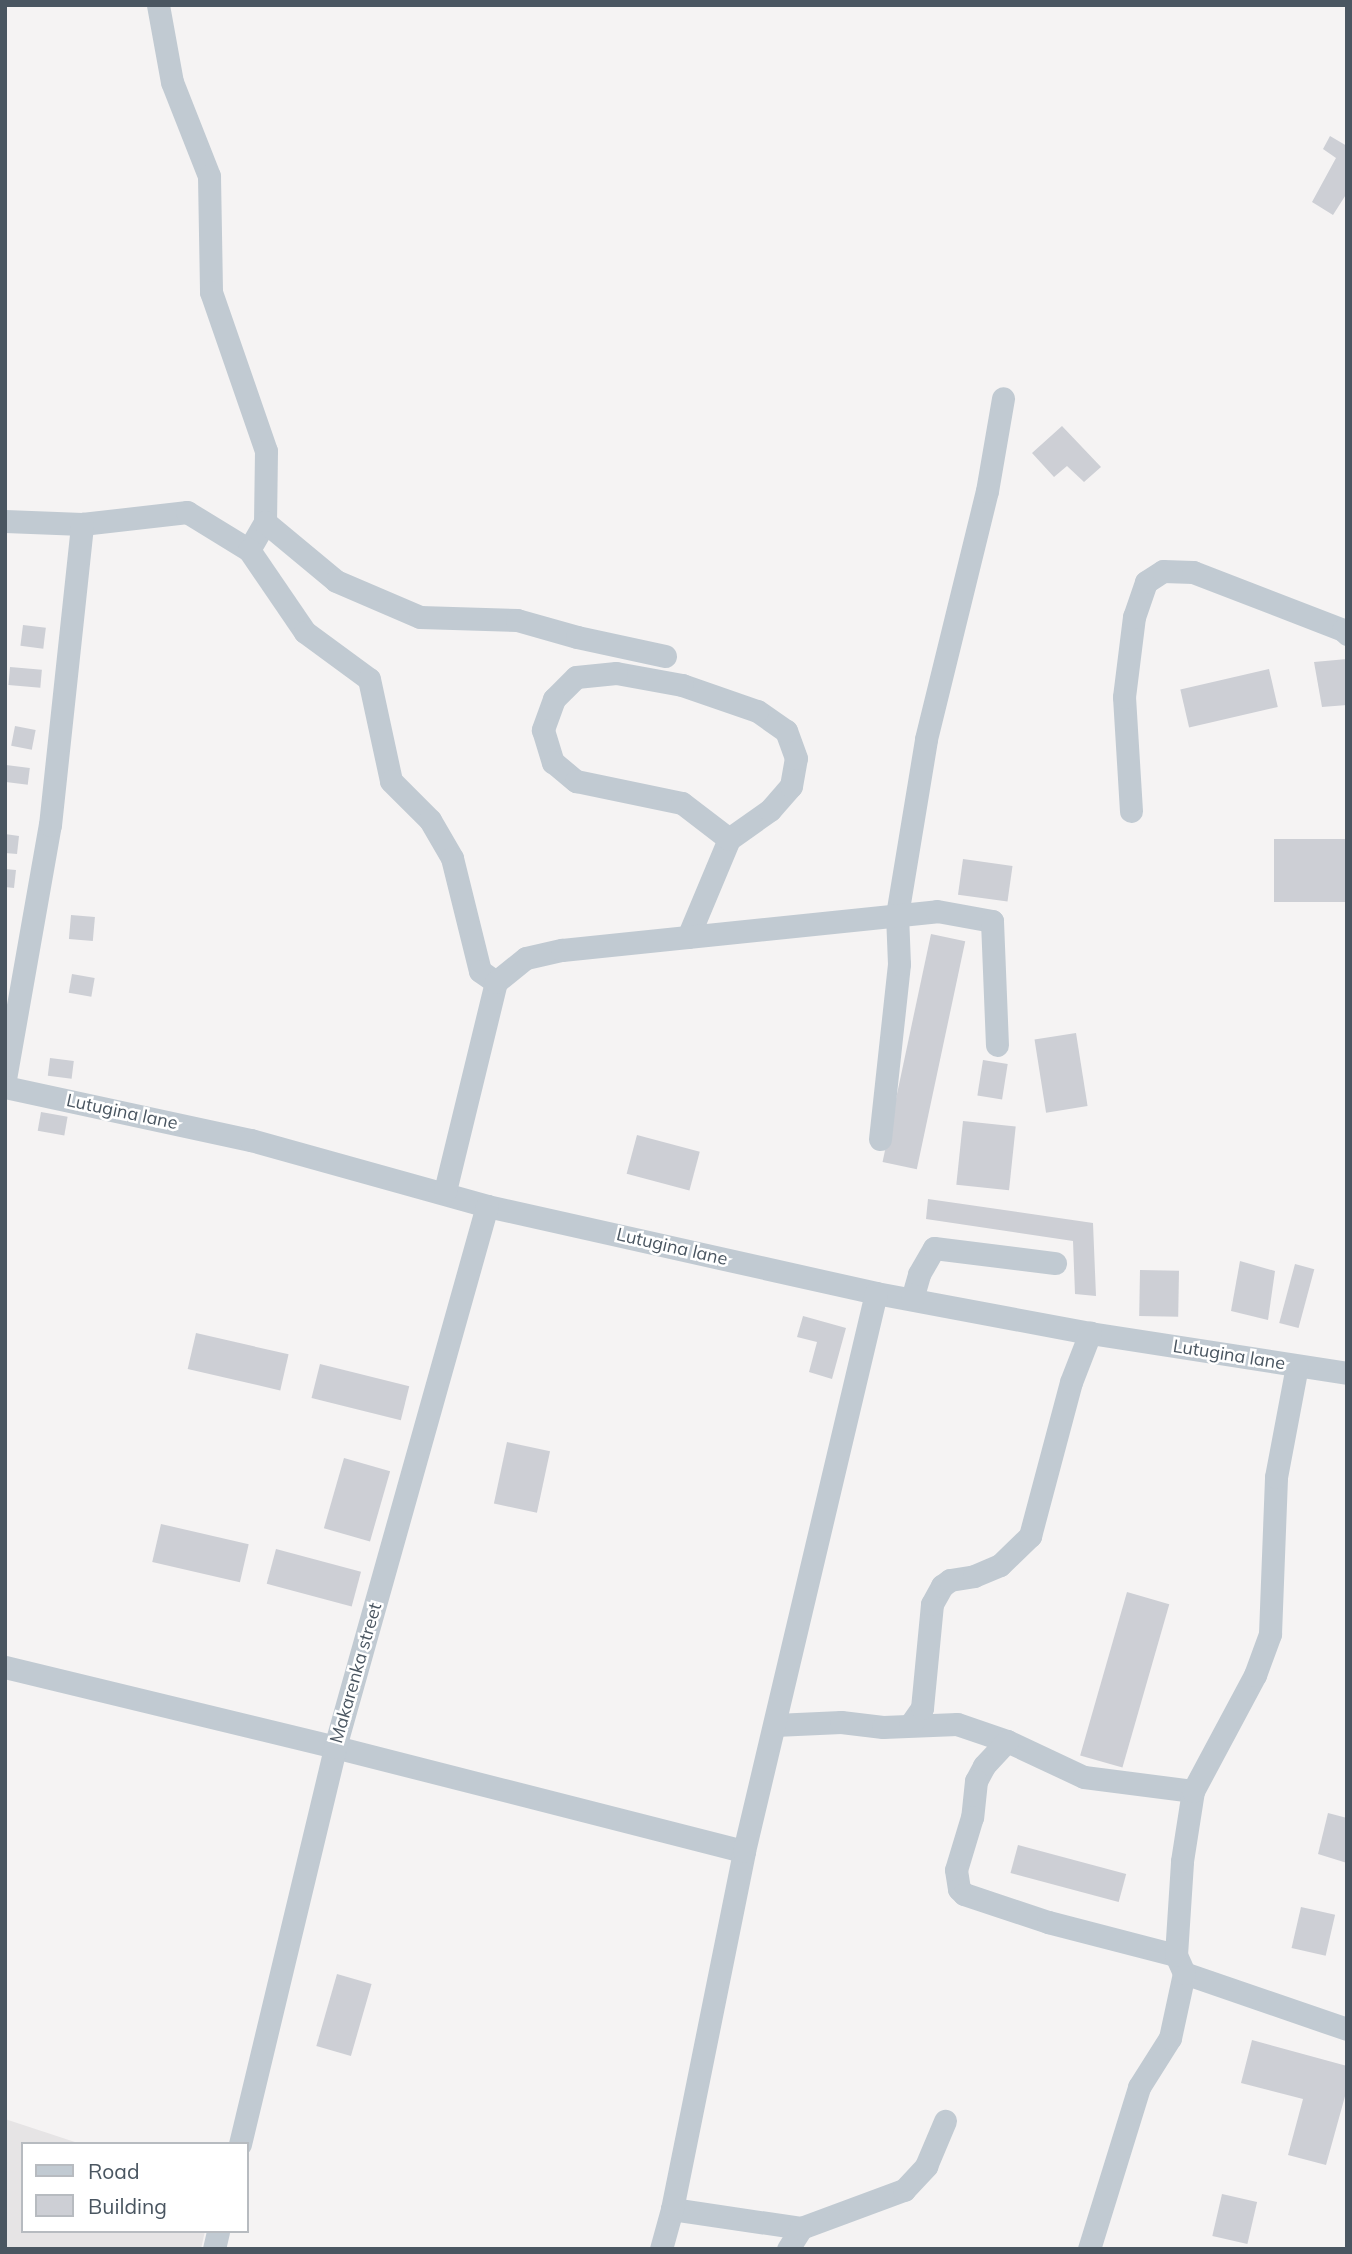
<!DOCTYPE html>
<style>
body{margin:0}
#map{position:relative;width:1352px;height:2254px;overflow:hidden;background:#f5f3f3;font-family:Mulish,sans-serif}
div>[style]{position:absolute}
.education>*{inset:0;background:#e6e4e5}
.building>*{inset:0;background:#cdcfd5;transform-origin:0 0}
.minor>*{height:23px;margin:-11.5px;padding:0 11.5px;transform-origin:11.5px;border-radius:11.5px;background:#c1cad2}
span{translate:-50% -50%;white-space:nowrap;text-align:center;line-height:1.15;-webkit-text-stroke:5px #fff;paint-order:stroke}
.street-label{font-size:18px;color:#4a5661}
.frame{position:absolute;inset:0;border:7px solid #4a5661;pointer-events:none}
.legend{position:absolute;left:21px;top:2142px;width:228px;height:91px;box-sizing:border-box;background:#fff;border:2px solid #b7bbc0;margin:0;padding:9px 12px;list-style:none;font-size:21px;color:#4a5661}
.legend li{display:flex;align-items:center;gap:14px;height:35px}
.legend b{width:35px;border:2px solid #b7bbc0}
</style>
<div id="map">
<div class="education">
<i style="clip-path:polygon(5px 2119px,81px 2144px,23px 2144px,23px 2231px,205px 2231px,201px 2249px,5px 2249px)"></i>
</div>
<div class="building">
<i style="clip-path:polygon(1330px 136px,1347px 146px,1347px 193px,1333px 215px,1312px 202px,1336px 158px,1323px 149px)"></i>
<i style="clip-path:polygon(1062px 426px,1101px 467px,1084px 482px,1067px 466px,1054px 477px,1032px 453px)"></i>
<i style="left:23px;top:625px;width:23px;height:21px;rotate:7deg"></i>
<i style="clip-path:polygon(1347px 659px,1347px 705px,1322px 707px,1314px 662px)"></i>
<i style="left:10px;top:667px;width:32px;height:18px;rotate:5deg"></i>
<i style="left:1269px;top:669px;width:39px;height:91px;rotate:77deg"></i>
<i style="left:15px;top:726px;width:21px;height:20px;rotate:11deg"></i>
<i style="left:6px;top:765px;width:24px;height:17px;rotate:7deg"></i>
<i style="clip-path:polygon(5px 834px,19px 836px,17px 854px,5px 853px)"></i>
<i style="left:1274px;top:839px;width:73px;height:63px"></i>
<i style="left:963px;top:859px;width:50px;height:36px;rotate:8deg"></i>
<i style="clip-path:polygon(5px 869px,16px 870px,14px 888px,5px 887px)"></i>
<i style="left:71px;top:915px;width:24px;height:24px;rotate:5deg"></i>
<i style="left:931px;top:934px;width:35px;height:233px;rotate:12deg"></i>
<i style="left:72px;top:974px;width:23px;height:19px;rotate:10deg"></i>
<i style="left:1076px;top:1033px;width:74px;height:42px;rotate:81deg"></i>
<i style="left:50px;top:1058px;width:24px;height:18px;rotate:7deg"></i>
<i style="left:983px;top:1060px;width:25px;height:36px;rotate:9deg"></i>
<i style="left:41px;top:1112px;width:27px;height:19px;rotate:10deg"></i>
<i style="left:963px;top:1121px;width:53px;height:64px;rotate:6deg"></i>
<i style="left:637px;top:1135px;width:65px;height:40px;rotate:15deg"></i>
<i style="clip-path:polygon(928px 1199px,1093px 1223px,1096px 1296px,1075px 1294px,1073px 1241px,926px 1219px)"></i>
<i style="clip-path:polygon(1240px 1261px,1275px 1271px,1268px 1320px,1231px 1311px)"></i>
<i style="left:1295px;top:1264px;width:20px;height:61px;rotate:15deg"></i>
<i style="left:1140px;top:1270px;width:39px;height:46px;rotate:1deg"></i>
<i style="clip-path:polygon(803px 1316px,846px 1328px,832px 1379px,809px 1372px,817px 1342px,797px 1337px)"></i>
<i style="left:196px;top:1333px;width:95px;height:37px;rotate:13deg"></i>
<i style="left:320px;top:1364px;width:92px;height:35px;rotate:14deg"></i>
<i style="left:507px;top:1442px;width:44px;height:63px;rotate:12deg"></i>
<i style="left:344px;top:1458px;width:48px;height:73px;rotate:16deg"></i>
<i style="left:161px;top:1524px;width:90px;height:39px;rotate:13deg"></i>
<i style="left:276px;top:1549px;width:88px;height:36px;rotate:15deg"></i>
<i style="left:1127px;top:1592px;width:44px;height:170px;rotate:16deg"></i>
<i style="clip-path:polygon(1328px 1813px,1347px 1818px,1347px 1863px,1318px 1854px)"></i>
<i style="left:1018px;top:1845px;width:112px;height:29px;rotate:15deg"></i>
<i style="left:1301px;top:1907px;width:35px;height:42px;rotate:13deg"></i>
<i style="left:337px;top:1974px;width:36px;height:75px;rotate:16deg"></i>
<i style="clip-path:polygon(1252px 2040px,1347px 2066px,1347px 2089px,1326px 2165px,1288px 2155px,1303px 2099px,1241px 2083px)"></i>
<i style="left:1222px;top:2194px;width:36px;height:43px;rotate:13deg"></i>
</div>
<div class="minor">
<i style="left:158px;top:5px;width:78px;rotate:79.7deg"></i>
<i style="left:172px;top:82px;width:101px;rotate:68.5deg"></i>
<i style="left:209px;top:176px;width:116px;rotate:89deg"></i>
<i style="left:211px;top:292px;width:168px;rotate:70.9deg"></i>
<i style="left:266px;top:451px;width:71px;rotate:90.8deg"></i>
<i style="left:265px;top:522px;width:32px;rotate:120deg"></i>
<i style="left:5px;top:521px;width:77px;rotate:2.2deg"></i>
<i style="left:82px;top:524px;width:106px;rotate:-6.5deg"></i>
<i style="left:187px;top:512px;width:73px;rotate:31.5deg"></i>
<i style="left:249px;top:550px;width:99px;rotate:55.7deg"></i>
<i style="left:305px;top:632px;width:79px;rotate:36.3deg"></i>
<i style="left:369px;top:679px;width:104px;rotate:77.8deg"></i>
<i style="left:391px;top:781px;width:55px;rotate:45deg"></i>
<i style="left:430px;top:820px;width:44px;rotate:59.9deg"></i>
<i style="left:452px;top:858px;width:116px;rotate:76.1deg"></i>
<i style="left:480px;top:971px;width:19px;rotate:35deg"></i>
<i style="left:265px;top:522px;width:92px;rotate:39.7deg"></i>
<i style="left:336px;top:581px;width:91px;rotate:23.2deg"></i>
<i style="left:420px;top:617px;width:97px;rotate:1.8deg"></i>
<i style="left:517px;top:620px;width:62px;rotate:15.8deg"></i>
<i style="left:577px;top:637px;width:90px;rotate:12.2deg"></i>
<i style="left:1131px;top:811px;width:114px;rotate:-93.5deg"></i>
<i style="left:1124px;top:697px;width:81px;rotate:-82.9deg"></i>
<i style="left:1134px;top:617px;width:37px;rotate:-71deg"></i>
<i style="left:1146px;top:582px;width:20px;rotate:-33deg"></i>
<i style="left:1163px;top:571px;width:30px;rotate:2deg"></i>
<i style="left:1193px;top:572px;width:161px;rotate:21.1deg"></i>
<i style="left:1343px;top:630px;width:6px;rotate:45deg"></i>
<i style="left:688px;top:937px;width:106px;rotate:-67.3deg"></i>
<i style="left:729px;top:839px;width:50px;rotate:-35.3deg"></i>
<i style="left:770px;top:810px;width:32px;rotate:-49deg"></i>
<i style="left:791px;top:786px;width:28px;rotate:-80deg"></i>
<i style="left:796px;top:758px;width:29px;rotate:-110deg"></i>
<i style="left:786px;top:731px;width:35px;rotate:-145deg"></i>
<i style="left:757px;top:711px;width:79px;rotate:-160.9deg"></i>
<i style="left:682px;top:685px;width:67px;rotate:-169.7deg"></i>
<i style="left:616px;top:673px;width:40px;rotate:174.3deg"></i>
<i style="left:576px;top:677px;width:31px;rotate:135deg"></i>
<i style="left:554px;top:699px;width:33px;rotate:110deg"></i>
<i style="left:543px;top:730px;width:34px;rotate:73deg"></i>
<i style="left:553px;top:762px;width:30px;rotate:40deg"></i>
<i style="left:576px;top:781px;width:108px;rotate:11.7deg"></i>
<i style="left:682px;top:803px;width:59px;rotate:37.5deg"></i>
<i style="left:5px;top:1079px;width:258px;rotate:-80deg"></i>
<i style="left:50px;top:825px;width:303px;rotate:-83.9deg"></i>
<i style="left:5px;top:1087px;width:252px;rotate:12.2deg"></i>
<i style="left:251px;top:1140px;width:245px;rotate:15.6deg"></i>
<i style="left:487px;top:1206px;width:399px;rotate:12.6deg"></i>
<i style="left:876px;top:1293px;width:218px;rotate:10.6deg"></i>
<i style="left:1090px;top:1333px;width:260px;rotate:8.8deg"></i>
<i style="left:880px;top:1139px;width:176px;rotate:-83.8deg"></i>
<i style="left:899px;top:964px;width:49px;rotate:-92.3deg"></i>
<i style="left:897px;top:915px;width:178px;rotate:-80.6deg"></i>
<i style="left:926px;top:739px;width:255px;rotate:-76.2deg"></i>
<i style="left:987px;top:491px;width:94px;rotate:-80.2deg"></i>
<i style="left:445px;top:1191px;width:215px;rotate:-76.3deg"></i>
<i style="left:496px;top:982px;width:38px;rotate:-39deg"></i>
<i style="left:526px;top:958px;width:37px;rotate:-13deg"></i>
<i style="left:562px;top:950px;width:377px;rotate:-5.9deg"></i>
<i style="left:937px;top:911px;width:56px;rotate:10.3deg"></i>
<i style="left:992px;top:921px;width:124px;rotate:87.7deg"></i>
<i style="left:912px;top:1299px;width:26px;rotate:-74deg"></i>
<i style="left:919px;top:1274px;width:30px;rotate:-60deg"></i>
<i style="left:934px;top:1248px;width:122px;rotate:7.1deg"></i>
<i style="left:5px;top:1667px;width:340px;rotate:13.6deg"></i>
<i style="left:335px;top:1747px;width:422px;rotate:14.3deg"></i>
<i style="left:775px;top:1725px;width:66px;rotate:-2.6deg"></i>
<i style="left:841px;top:1722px;width:42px;rotate:6.8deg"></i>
<i style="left:883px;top:1727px;width:74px;rotate:-2.3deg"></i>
<i style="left:957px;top:1724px;width:53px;rotate:18.8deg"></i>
<i style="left:1007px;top:1741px;width:85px;rotate:25.1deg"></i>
<i style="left:1084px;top:1777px;width:110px;rotate:7.3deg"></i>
<i style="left:910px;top:1725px;width:21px;rotate:-55deg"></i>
<i style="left:922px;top:1708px;width:104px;rotate:-84.5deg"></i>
<i style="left:932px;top:1604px;width:21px;rotate:-61deg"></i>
<i style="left:942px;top:1586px;width:10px;rotate:-37deg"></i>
<i style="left:950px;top:1580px;width:24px;rotate:-9deg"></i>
<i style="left:974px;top:1576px;width:28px;rotate:-23deg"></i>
<i style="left:1000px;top:1565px;width:42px;rotate:-44deg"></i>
<i style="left:1030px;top:1536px;width:159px;rotate:-75.1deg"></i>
<i style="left:1071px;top:1382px;width:53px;rotate:-68.8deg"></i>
<i style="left:1007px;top:1741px;width:34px;rotate:133deg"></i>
<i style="left:984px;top:1766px;width:17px;rotate:118deg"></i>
<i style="left:976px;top:1781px;width:36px;rotate:96deg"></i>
<i style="left:972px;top:1817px;width:55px;rotate:106.8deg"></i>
<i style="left:956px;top:1870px;width:19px;rotate:81deg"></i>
<i style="left:959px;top:1889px;width:7px;rotate:45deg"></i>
<i style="left:964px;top:1894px;width:89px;rotate:18.4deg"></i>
<i style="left:1048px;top:1922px;width:132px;rotate:14.5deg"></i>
<i style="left:1184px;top:1973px;width:172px;rotate:19deg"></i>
<i style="left:240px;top:2144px;width:408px;rotate:-76.5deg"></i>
<i style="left:335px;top:1747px;width:562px;rotate:-74.31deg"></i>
<i style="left:672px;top:2209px;width:130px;rotate:8.4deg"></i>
<i style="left:214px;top:2249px;width:18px;rotate:-77deg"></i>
<i style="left:661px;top:2249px;width:41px;rotate:-74.6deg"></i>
<i style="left:672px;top:2209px;width:365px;rotate:-78.6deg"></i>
<i style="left:744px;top:1851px;width:573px;rotate:-76.69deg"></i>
<i style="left:788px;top:2249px;width:25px;rotate:-58deg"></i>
<i style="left:801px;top:2228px;width:110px;rotate:-20.3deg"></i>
<i style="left:904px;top:2190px;width:33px;rotate:-47deg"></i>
<i style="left:926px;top:2166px;width:49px;rotate:-67.1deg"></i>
<i style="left:1089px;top:2249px;width:170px;rotate:-72.8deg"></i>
<i style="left:1139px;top:2087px;width:58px;rotate:-57.7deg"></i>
<i style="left:1170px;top:2038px;width:66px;rotate:-77.8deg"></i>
<i style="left:1184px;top:1973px;width:20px;rotate:-114deg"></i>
<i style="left:1176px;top:1955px;width:94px;rotate:-86.3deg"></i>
<i style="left:1182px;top:1861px;width:71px;rotate:-81.1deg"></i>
<i style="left:1193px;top:1791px;width:132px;rotate:-61.9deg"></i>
<i style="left:1255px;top:1675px;width:44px;rotate:-69.9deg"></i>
<i style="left:1270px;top:1634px;width:157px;rotate:-87.8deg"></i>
<i style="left:1276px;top:1477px;width:113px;rotate:-79.3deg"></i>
</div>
<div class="street-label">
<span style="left:122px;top:1112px;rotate:12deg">Lutugina lane</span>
<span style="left:672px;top:1247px;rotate:13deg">Lutugina lane</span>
<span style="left:1229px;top:1355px;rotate:9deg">Lutugina lane</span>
<span style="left:356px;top:1673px;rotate:-74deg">Makarenka street</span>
</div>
<div class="frame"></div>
<ul class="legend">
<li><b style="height:9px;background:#c1cad2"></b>Road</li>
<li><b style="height:19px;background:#cdcfd5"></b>Building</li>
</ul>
</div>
